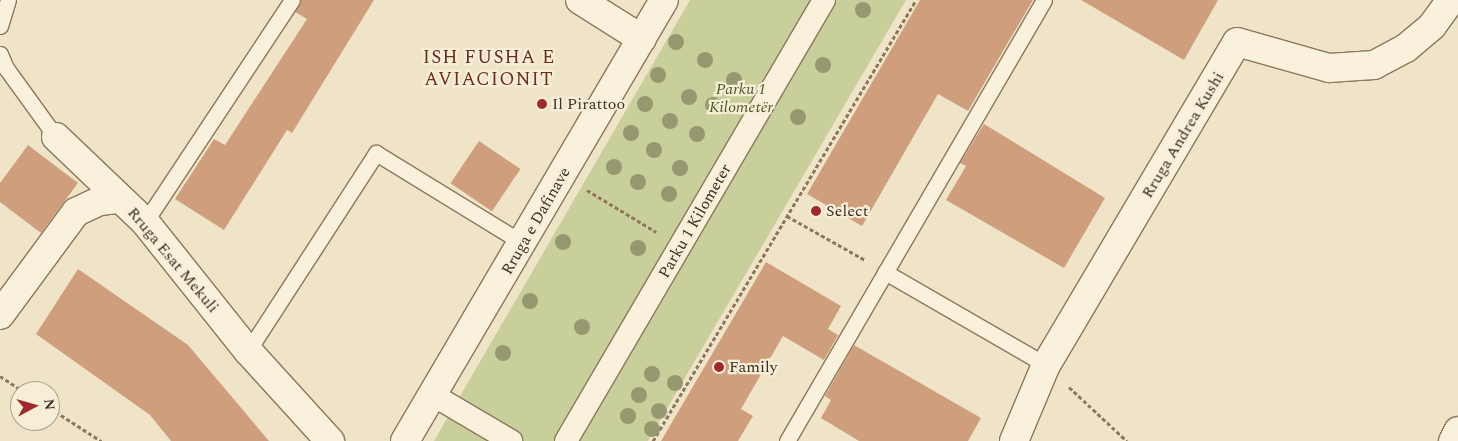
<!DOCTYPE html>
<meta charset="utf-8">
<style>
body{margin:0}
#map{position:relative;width:1458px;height:441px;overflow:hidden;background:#f0e4c8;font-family:Spectral,serif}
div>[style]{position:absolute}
.green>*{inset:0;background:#c9cf9b}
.building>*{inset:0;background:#cf9f7d;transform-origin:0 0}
.path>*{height:3px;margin-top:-1.5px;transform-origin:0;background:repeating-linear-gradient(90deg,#8d765c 0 4px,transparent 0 6.5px)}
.roads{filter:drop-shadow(1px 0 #8d765c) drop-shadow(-1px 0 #8d765c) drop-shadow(0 1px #8d765c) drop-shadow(0 -1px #8d765c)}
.service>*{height:15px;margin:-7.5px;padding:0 7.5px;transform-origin:7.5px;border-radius:7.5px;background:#faf1dc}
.pedestrian>*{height:22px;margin:-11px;padding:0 11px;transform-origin:11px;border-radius:11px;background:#faf1dc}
.minor>*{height:28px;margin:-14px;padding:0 14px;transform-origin:14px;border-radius:14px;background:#faf1dc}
.trees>*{width:16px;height:16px;margin:-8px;border-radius:50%;background:#96986f}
.dots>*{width:14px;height:14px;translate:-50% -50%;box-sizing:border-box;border:2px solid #f7eed8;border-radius:50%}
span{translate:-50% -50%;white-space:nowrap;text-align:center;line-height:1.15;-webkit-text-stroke:4.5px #f7eed8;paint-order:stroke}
.park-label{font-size:16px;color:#4d5a26;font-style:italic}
.poi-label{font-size:16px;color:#3d2e20}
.left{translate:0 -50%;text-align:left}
.street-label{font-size:16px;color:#3d2e20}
.quarter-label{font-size:19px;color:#6b2e1e;letter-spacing:1px}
.north{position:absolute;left:10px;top:381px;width:50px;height:50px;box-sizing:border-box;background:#f7eed8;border:1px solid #ada18e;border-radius:50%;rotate:84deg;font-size:14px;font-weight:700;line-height:20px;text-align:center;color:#3d2e20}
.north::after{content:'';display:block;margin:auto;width:18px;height:22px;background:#9e2a2b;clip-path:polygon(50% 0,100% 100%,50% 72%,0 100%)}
</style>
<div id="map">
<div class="green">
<i style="clip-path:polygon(690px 0,906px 0,648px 441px,434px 441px)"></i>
</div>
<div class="building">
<i style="clip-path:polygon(301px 0,374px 0,292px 133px,287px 130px,224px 230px,175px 199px,214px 139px,225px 145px,307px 19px,295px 12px)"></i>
<i style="clip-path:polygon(920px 0,1033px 0,968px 111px,938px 94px,862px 226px,807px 194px)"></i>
<i style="clip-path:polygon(1081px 0,1218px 0,1184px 60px)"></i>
<i style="clip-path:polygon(984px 124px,1105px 198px,1064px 268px,946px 200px,966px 166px,960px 163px)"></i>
<i style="left:479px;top:141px;width:50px;height:51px;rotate:34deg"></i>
<i style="clip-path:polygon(28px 145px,78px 183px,41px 233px,0 202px,0 183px)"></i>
<i style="clip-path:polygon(766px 262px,841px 306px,828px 329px,838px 335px,824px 360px,783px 336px,741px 409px,753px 416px,738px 441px,661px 441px)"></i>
<i style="clip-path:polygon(78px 269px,188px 345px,269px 441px,171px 441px,150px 415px,36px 334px)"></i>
<i style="clip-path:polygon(854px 345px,981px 418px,968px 441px,859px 441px,821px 418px,831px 400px,825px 396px)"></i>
</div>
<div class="path">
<i style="left:587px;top:190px;width:81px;rotate:31.3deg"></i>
<i style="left:787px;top:216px;width:90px;rotate:29.4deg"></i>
<i style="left:0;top:376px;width:27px;rotate:33deg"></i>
<i style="left:1069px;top:387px;width:79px;rotate:43deg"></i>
<i style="left:50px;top:408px;width:61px;rotate:32.9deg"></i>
<i style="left:653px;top:441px;width:513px;rotate:-59.19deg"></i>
</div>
<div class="roads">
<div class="service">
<i style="left:0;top:26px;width:27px;rotate:-73deg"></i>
<i style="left:0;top:54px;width:15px;rotate:67deg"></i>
<i style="left:6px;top:68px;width:85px;rotate:54.1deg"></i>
<i style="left:145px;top:222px;width:266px;rotate:-56.5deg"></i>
<i style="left:885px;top:272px;width:186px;rotate:30deg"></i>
<i style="left:248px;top:351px;width:236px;rotate:-57.1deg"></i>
<i style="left:376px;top:153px;width:172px;rotate:31.5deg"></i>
<i style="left:787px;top:441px;width:510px;rotate:-59.77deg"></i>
</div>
<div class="pedestrian">
<i style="left:433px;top:395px;width:91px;rotate:30.5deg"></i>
<i style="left:566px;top:441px;width:511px;rotate:-59.67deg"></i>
</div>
<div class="minor">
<i style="left:580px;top:0;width:73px;rotate:32.2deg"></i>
<i style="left:56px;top:137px;width:123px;rotate:43.7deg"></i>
<i style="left:145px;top:222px;width:165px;rotate:51.4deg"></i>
<i style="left:248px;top:351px;width:122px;rotate:47.7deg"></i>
<i style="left:0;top:315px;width:128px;rotate:-53.6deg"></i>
<i style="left:76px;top:212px;width:26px;rotate:-25deg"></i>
<i style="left:100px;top:201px;width:20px;rotate:-6deg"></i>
<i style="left:405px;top:441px;width:511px;rotate:-59.57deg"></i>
<i style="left:1014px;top:441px;width:82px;rotate:-67.2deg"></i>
<i style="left:1046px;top:365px;width:375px;rotate:-59.4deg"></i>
<i style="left:1237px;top:42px;width:96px;rotate:15.8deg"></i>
<i style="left:1329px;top:68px;width:45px;rotate:-3.8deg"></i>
<i style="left:1374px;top:65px;width:36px;rotate:-28deg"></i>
<i style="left:1406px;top:48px;width:34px;rotate:-40deg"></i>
<i style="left:1432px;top:26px;width:32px;rotate:-54deg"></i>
<i style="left:1453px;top:441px;width:11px;rotate:-63deg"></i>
</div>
</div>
<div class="trees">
<i style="left:863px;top:10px"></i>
<i style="left:676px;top:42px"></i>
<i style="left:705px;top:60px"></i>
<i style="left:823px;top:65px"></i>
<i style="left:658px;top:75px"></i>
<i style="left:734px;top:80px"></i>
<i style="left:689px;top:97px"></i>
<i style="left:645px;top:104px"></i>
<i style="left:713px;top:105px"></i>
<i style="left:798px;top:117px"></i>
<i style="left:670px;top:121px"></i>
<i style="left:631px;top:133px"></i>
<i style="left:697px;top:134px"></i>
<i style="left:654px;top:150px"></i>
<i style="left:614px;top:167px"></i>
<i style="left:680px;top:168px"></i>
<i style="left:638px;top:182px"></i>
<i style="left:669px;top:194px"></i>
<i style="left:563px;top:242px"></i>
<i style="left:638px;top:248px"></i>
<i style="left:530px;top:301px"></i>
<i style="left:582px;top:327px"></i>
<i style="left:503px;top:353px"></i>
<i style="left:652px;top:374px"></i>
<i style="left:675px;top:383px"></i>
<i style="left:639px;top:395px"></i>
<i style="left:659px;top:411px"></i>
<i style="left:628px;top:416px"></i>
<i style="left:652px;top:429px"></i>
</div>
<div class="dots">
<i style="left:542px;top:104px;background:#9e2a2b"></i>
<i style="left:816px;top:211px;background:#9e2a2b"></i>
<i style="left:719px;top:367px;background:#9e2a2b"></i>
</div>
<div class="park-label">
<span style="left:741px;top:98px">Parku 1<br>Kilometër</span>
</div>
<div class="poi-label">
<span class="left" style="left:552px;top:104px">Il Pirattoo</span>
<span class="left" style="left:826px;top:211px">Select</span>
<span class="left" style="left:729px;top:367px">Family</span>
</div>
<div class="street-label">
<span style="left:1183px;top:135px;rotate:-59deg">Rruga Andrea Kushi</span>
<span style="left:536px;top:221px;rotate:-60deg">Rruga e Dafinave</span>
<span style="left:695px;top:221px;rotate:-60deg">Parku 1 Kilometer</span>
<span style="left:173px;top:260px;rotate:50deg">Rruga Esat Mekuli</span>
</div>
<div class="quarter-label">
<span style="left:489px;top:69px">ISH FUSHA E<br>AVIACIONIT</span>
</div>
<div class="north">N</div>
</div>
